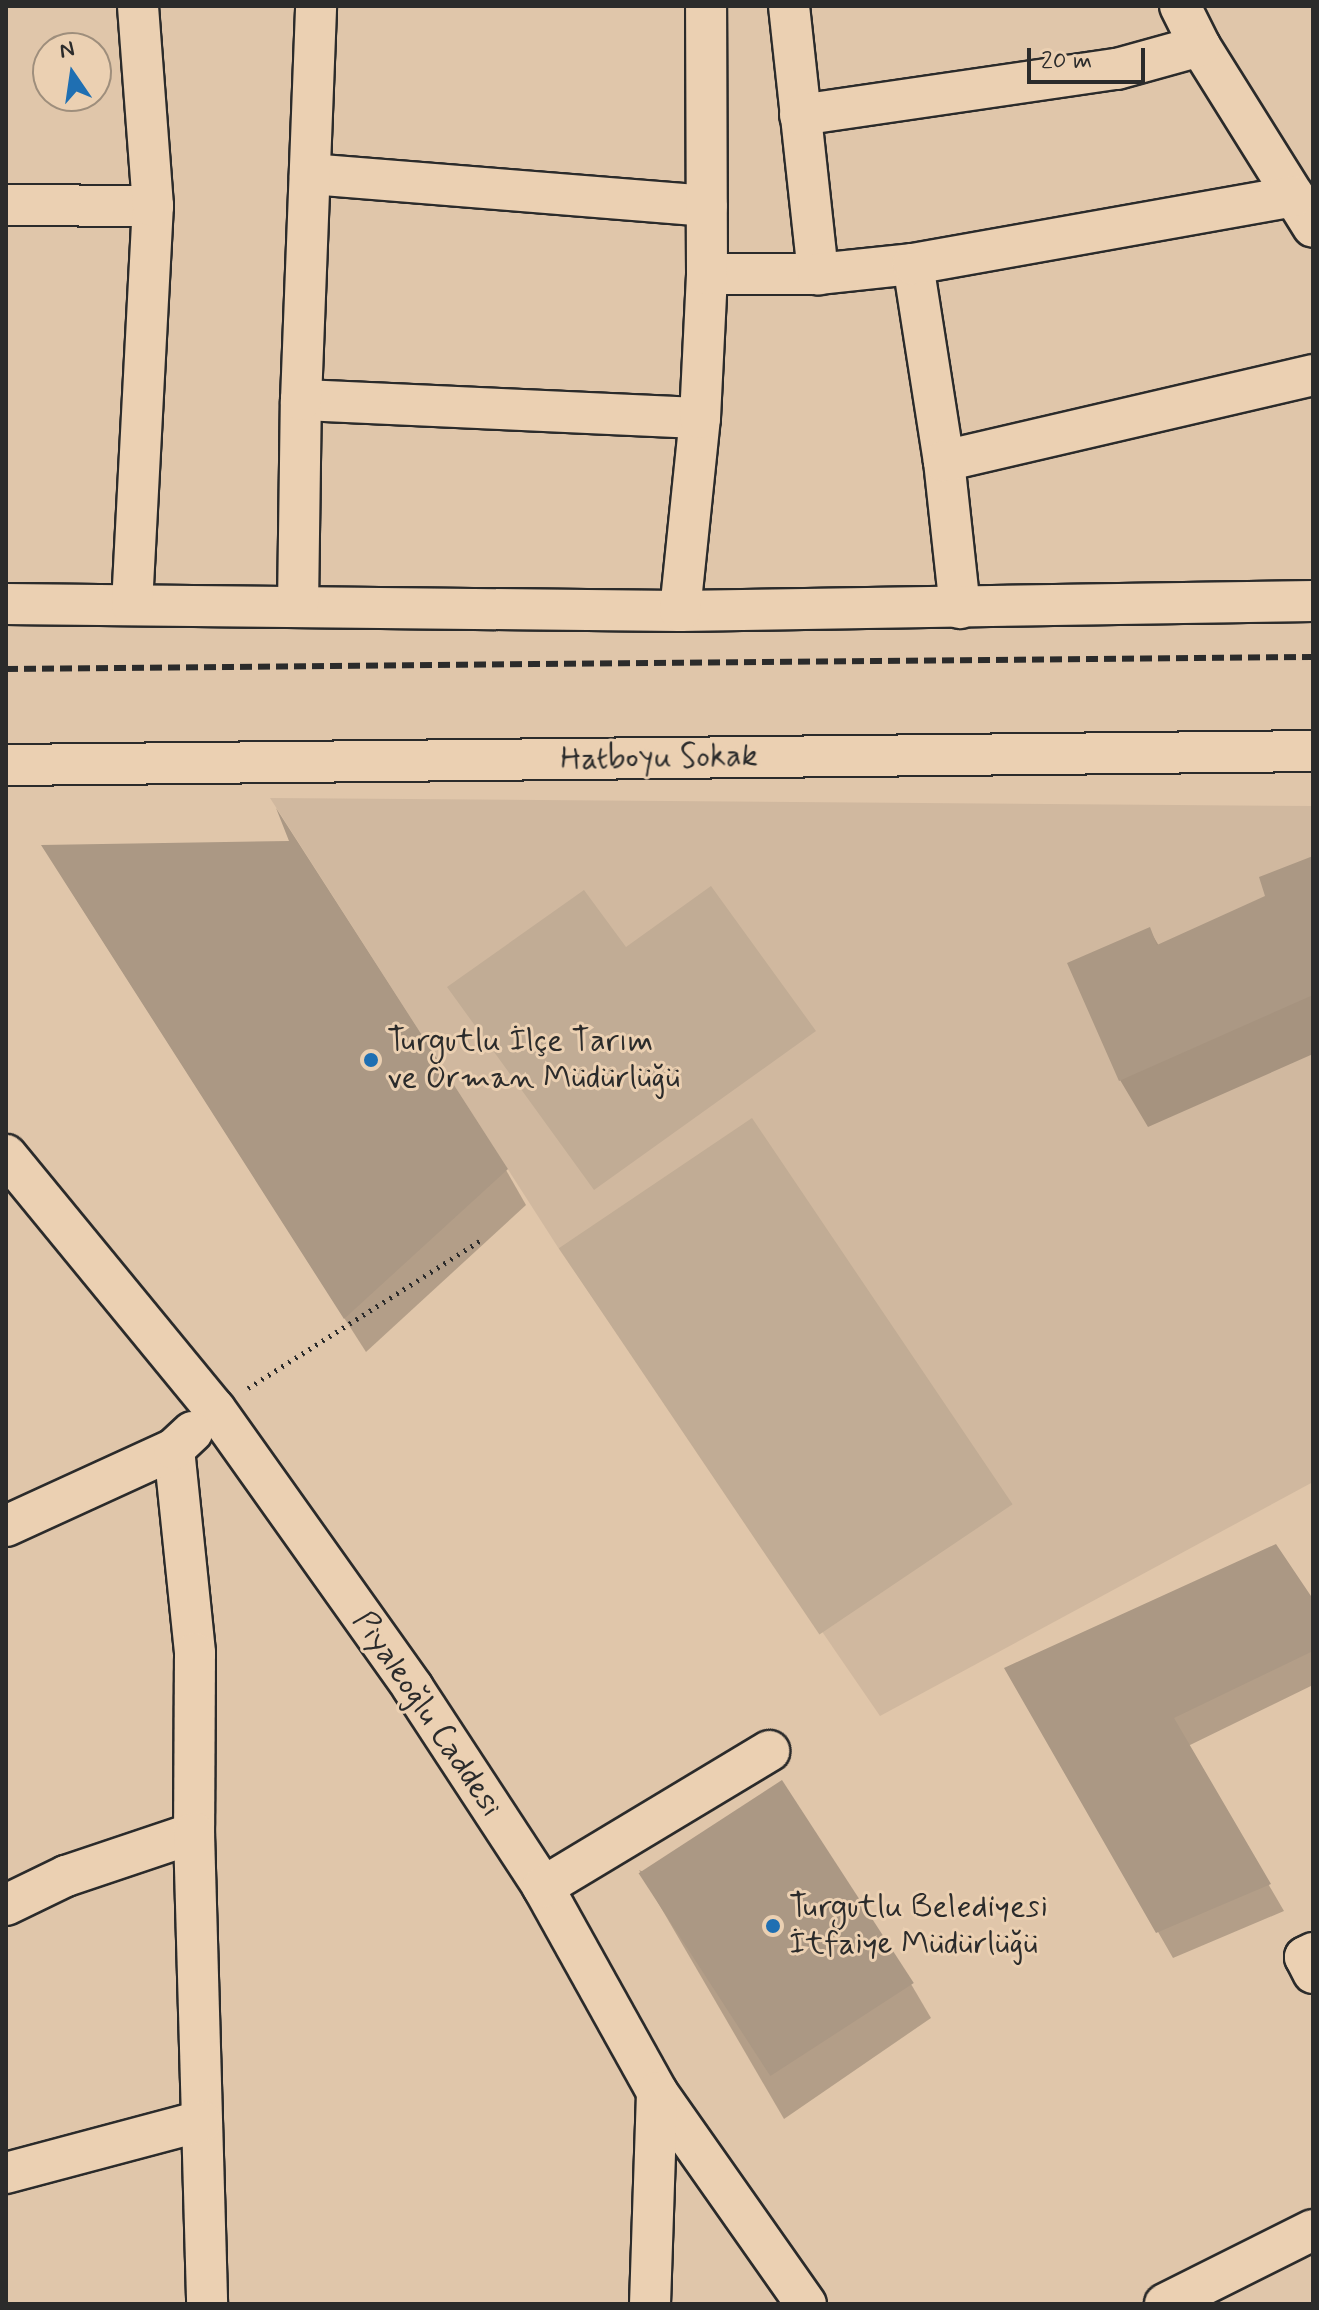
<!DOCTYPE html>
<meta charset="utf-8">
<style>
body{margin:0}
#map{position:relative;width:1319px;height:2310px;overflow:hidden;background:#e0c6aa;font-family:Mynerve,sans-serif}
div>[style]{position:absolute}
.built>*{inset:0;background:#d0b89f}
.green>*{inset:0;background:#c1ac95;transform-origin:0 0}
.shadow>*{inset:0;background:#0003}
.building>*{inset:0;background:#ab9884;transform-origin:0 0}
.path>*{height:5px;margin-top:-2.5px;transform-origin:0;background:repeating-linear-gradient(90deg,#2b2b2b 0 2px,transparent 0 8px)}
.roads{filter:drop-shadow(2px 0 #2b2b2b) drop-shadow(-2px 0 #2b2b2b) drop-shadow(0 2px #2b2b2b) drop-shadow(0 -2px #2b2b2b)}
.minor>*{height:40px;margin:-20px;padding:0 20px;transform-origin:20px;border-radius:20px;background:#ebd0b2}
.rail>*{height:6px;margin-top:-3px;transform-origin:0;background:repeating-linear-gradient(90deg,#2b2b2b 0 12px,transparent 0 18px)}
.dots>*{width:22px;height:22px;translate:-50% -50%;box-sizing:border-box;border:4px solid #ebd0b2;border-radius:50%}
span{translate:-50% -50%;white-space:nowrap;text-align:center;line-height:1.15;-webkit-text-stroke:6px #ebd0b2;paint-order:stroke}
.street-label{font-size:32px;color:#2b2b2b}
.poi-label{font-size:32px;color:#2b2b2b}
.left{translate:0 -50%;text-align:left}
.frame{position:absolute;inset:0;border:8px solid #2b2b2b;pointer-events:none}
.north{position:absolute;left:32px;top:32px;width:80px;height:80px;box-sizing:border-box;background:#ebd0b2;border:2px solid #9e8e7c;border-radius:50%;rotate:347deg;font-size:22px;font-weight:700;line-height:32px;text-align:center;color:#2b2b2b}
.north::after{content:'';display:block;margin:auto;width:28px;height:36px;background:#1f6fb2;clip-path:polygon(50% 0,100% 100%,50% 72%,0 100%)}
.scale{position:absolute;left:1027px;top:48px;width:118px;height:36px;box-sizing:border-box;border:4px solid #2b2b2b;border-top:0;padding-left:10px;font-size:24px;line-height:28px;white-space:nowrap;color:#2b2b2b;-webkit-text-stroke:6px #ebd0b2;paint-order:stroke}
</style>
<div id="map">
<div class="built">
<i style="clip-path:polygon(270px 798px,1313px 806px,1313px 1482px,880px 1716px,559px 1249px)"></i>
</div>
<div class="green">
<i style="clip-path:polygon(711px 886px,816px 1031px,594px 1190px,447px 987px,584px 890px,626px 947px)"></i>
<i style="left:752px;top:1118px;width:466px;height:233px;rotate:56deg"></i>
</div>
<div class="shadow">
<i style="clip-path:polygon(1313px 858px,1313px 1054px,1148px 1127px,1120px 1080px,1149px 929px,1159px 946px,1267px 897px)"></i>
<i style="clip-path:polygon(64px 880px,506px 1170px,526px 1205px,366px 1352px)"></i>
<i style="clip-path:polygon(1313px 1603px,1313px 1685px,1188px 1746px,1284px 1911px,1173px 1958px,1007px 1669px)"></i>
<i style="clip-path:polygon(639px 1870px,911px 1984px,931px 2018px,784px 2119px)"></i>
</div>
<div class="building">
<i style="clip-path:polygon(276px 808px,508px 1169px,344px 1319px,41px 845px,289px 841px)"></i>
<i style="clip-path:polygon(1313px 856px,1313px 995px,1119px 1081px,1067px 963px,1150px 927px,1157px 945px,1265px 896px,1259px 877px)"></i>
<i style="clip-path:polygon(1276px 1544px,1313px 1599px,1313px 1651px,1174px 1718px,1271px 1884px,1156px 1933px,1004px 1668px)"></i>
<i style="left:782px;top:1780px;width:242px;height:171px;rotate:57deg"></i>
</div>
<div class="path">
<i style="left:248px;top:1388px;width:275px;rotate:-32.4deg"></i>
</div>
<div class="roads">
<div class="minor">
<i style="left:789px;top:6px;width:270px;rotate:83.8deg"></i>
<i style="left:1180px;top:6px;width:45px;rotate:63.4deg"></i>
<i style="left:1200px;top:46px;width:213px;rotate:58deg"></i>
<i style="left:800px;top:115px;width:320px;rotate:-8.3deg"></i>
<i style="left:1117px;top:69px;width:86px;rotate:-15.5deg"></i>
<i style="left:310px;top:174px;width:398px;rotate:4.6deg"></i>
<i style="left:6px;top:205px;width:147px;rotate:0.4deg"></i>
<i style="left:913px;top:264px;width:199px;rotate:81.1deg"></i>
<i style="left:944px;top:461px;width:148px;rotate:83.8deg"></i>
<i style="left:707px;top:274px;width:111px"></i>
<i style="left:818px;top:274px;width:96px;rotate:-6deg"></i>
<i style="left:913px;top:264px;width:387px;rotate:-10.1deg"></i>
<i style="left:301px;top:400px;width:399px;rotate:2.6deg"></i>
<i style="left:944px;top:461px;width:379px;rotate:-13.1deg"></i>
<i style="left:6px;top:604px;width:674px;rotate:0.6deg"></i>
<i style="left:680px;top:611px;width:633px;rotate:-0.91deg"></i>
<i style="left:132px;top:605px;width:400px;rotate:-87deg"></i>
<i style="left:153px;top:206px;width:201px;rotate:-94.3deg"></i>
<i style="left:298px;top:606px;width:206px;rotate:-89.2deg"></i>
<i style="left:301px;top:400px;width:394px;rotate:-87.8deg"></i>
<i style="left:680px;top:611px;width:194px;rotate:-84.1deg"></i>
<i style="left:700px;top:418px;width:144px;rotate:-87.2deg"></i>
<i style="left:707px;top:274px;width:268px;rotate:-90.2deg"></i>
<i style="left:6px;top:765px;width:1307px;rotate:-0.61deg"></i>
<i style="left:6px;top:1155px;width:329px;rotate:50.6deg"></i>
<i style="left:215px;top:1409px;width:342px;rotate:54.6deg"></i>
<i style="left:413px;top:1688px;width:238px;rotate:56.8deg"></i>
<i style="left:543px;top:1887px;width:235px;rotate:60.9deg"></i>
<i style="left:657px;top:2092px;width:259px;rotate:54.9deg"></i>
<i style="left:174px;top:1449px;width:205px;rotate:84.1deg"></i>
<i style="left:195px;top:1653px;width:180px;rotate:90.3deg"></i>
<i style="left:6px;top:1526px;width:185px;rotate:-24.6deg"></i>
<i style="left:174px;top:1449px;width:25px;rotate:-43deg"></i>
<i style="left:543px;top:1887px;width:264px;rotate:-31deg"></i>
<i style="left:6px;top:1905px;width:67px;rotate:-25.8deg"></i>
<i style="left:66px;top:1876px;width:135px;rotate:-18.6deg"></i>
<i style="left:194px;top:1833px;width:471px;rotate:88.4deg"></i>
<i style="left:1313px;top:1953px;width:9px;rotate:153deg"></i>
<i style="left:1305px;top:1957px;width:18px;rotate:63deg"></i>
<i style="left:6px;top:2173px;width:202px;rotate:-14.9deg"></i>
<i style="left:650px;top:2304px;width:212px;rotate:-88.1deg"></i>
<i style="left:1165px;top:2304px;width:165px;rotate:-26.6deg"></i>
</div>
</div>
<div class="rail">
<i style="left:6px;top:669px;width:1307px;rotate:-0.53deg"></i>
</div>
<div class="dots">
<i style="left:371px;top:1060px;background:#1f6fb2"></i>
<i style="left:773px;top:1926px;background:#1f6fb2"></i>
</div>
<div class="street-label">
<span style="left:659px;top:758px;rotate:-1deg">Hatboyu Sokak</span>
<span style="left:427px;top:1714px;rotate:56deg">Piyaleoğlu Caddesi</span>
</div>
<div class="poi-label">
<span class="left" style="left:387px;top:1060px">Turgutlu İlçe Tarım<br>ve Orman Müdürlüğü</span>
<span class="left" style="left:789px;top:1926px">Turgutlu Belediyesi<br>İtfaiye Müdürlüğü</span>
</div>
<div class="frame"></div>
<div class="north">N</div>
<div class="scale">20 m</div>
</div>
